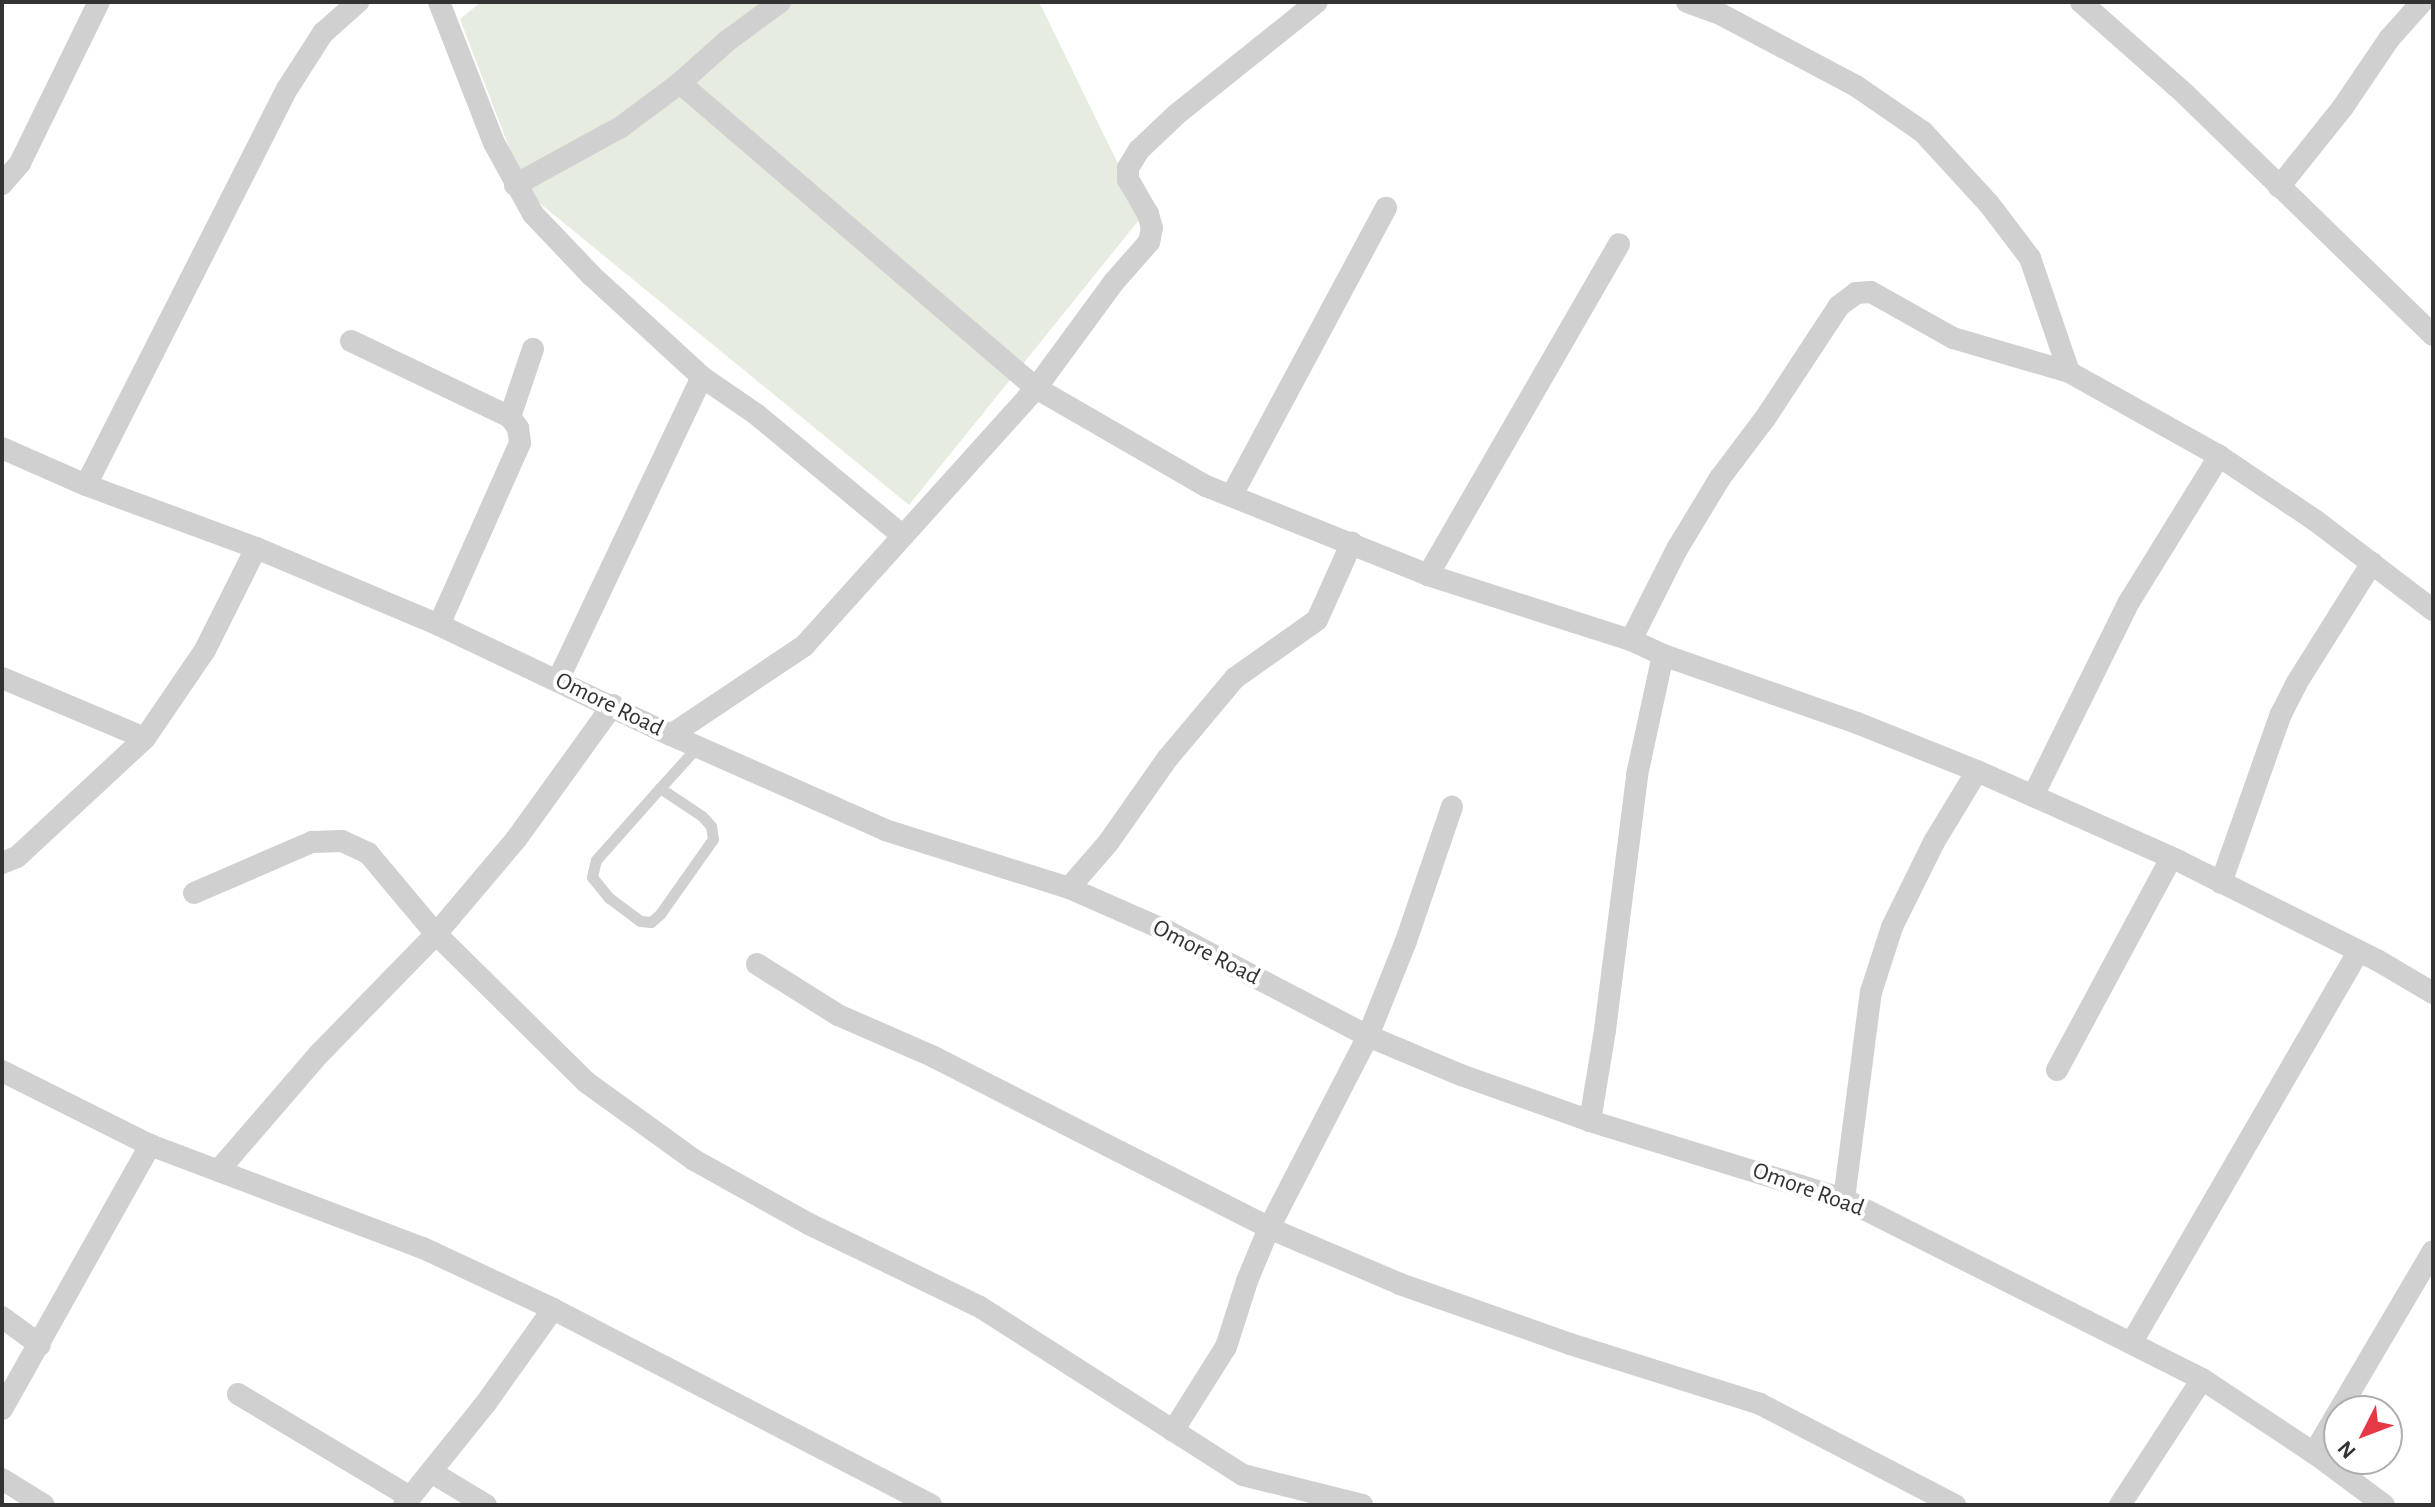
<!DOCTYPE html>
<style>
body{margin:0}
#map{position:relative;width:2435px;height:1507px;overflow:hidden;background:#fff;font-family:"Alegreya Sans",sans-serif}
div>[style]{position:absolute}
.green>*{inset:0;background:#e6ecdf}
.service>*{height:11px;margin:-5.5px;padding:0 5.5px;transform-origin:5.5px;border-radius:5.5px;background:#d0d0d0}
.minor>*{height:22px;margin:-11px;padding:0 11px;transform-origin:11px;border-radius:11px;background:#d0d0d0}
span{translate:-50% -50%;white-space:nowrap;text-align:center;line-height:1.15;-webkit-text-stroke:8px #fff;paint-order:stroke}
.street-label{font-size:24px;color:#333}
.frame{position:absolute;inset:0;border:4px solid #333;pointer-events:none}
.north{position:absolute;left:2323px;top:1395px;width:80px;height:80px;box-sizing:border-box;background:#fff;border:2px solid #adadad;border-radius:50%;rotate:228deg;font-size:22px;font-weight:700;line-height:32px;text-align:center;color:#333}
.north::after{content:'';display:block;margin:auto;width:28px;height:36px;background:#e63946;clip-path:polygon(50% 0,100% 100%,50% 72%,0 100%)}
</style>
<div id="map">
<div class="green">
<i style="clip-path:polygon(481px 2px,1039px 2px,1143px 215px,909px 505px,526px 192px,460px 19px)"></i>
</div>
<div class="service">
<i style="left:660px;top:788px;width:50px;rotate:33.7deg"></i>
<i style="left:702px;top:816px;width:13px;rotate:48deg"></i>
<i style="left:711px;top:826px;width:13px;rotate:81deg"></i>
<i style="left:713px;top:839px;width:92px;rotate:125.2deg"></i>
<i style="left:660px;top:914px;width:12px;rotate:138deg"></i>
<i style="left:651px;top:922px;width:11px;rotate:-175deg"></i>
<i style="left:640px;top:921px;width:39px;rotate:-143deg"></i>
<i style="left:609px;top:898px;width:27px;rotate:-129deg"></i>
<i style="left:592px;top:877px;width:17px;rotate:-77deg"></i>
<i style="left:596px;top:860px;width:96px;rotate:-48.4deg"></i>
<i style="left:660px;top:788px;width:55px;rotate:-47.9deg"></i>
</div>
<div class="minor">
<i style="left:439px;top:2px;width:151px;rotate:68.7deg"></i>
<i style="left:494px;top:143px;width:81px;rotate:61.2deg"></i>
<i style="left:533px;top:214px;width:84px;rotate:46.4deg"></i>
<i style="left:591px;top:275px;width:151px;rotate:42.6deg"></i>
<i style="left:702px;top:377px;width:65px;rotate:34.4deg"></i>
<i style="left:756px;top:414px;width:191px;rotate:39.7deg"></i>
<i style="left:1687px;top:2px;width:37px;rotate:20deg"></i>
<i style="left:1722px;top:15px;width:152px;rotate:27.9deg"></i>
<i style="left:1856px;top:86px;width:81px;rotate:34.5deg"></i>
<i style="left:1923px;top:132px;width:98px;rotate:47.5deg"></i>
<i style="left:1989px;top:204px;width:68px;rotate:52.8deg"></i>
<i style="left:2030px;top:258px;width:120px;rotate:71.1deg"></i>
<i style="left:2069px;top:372px;width:172px;rotate:29.2deg"></i>
<i style="left:2219px;top:456px;width:117px;rotate:33.8deg"></i>
<i style="left:2316px;top:521px;width:147px;rotate:37.3deg"></i>
<i style="left:2081px;top:2px;width:139px;rotate:41.5deg"></i>
<i style="left:2185px;top:94px;width:346px;rotate:44.2deg"></i>
<i style="left:680px;top:83px;width:469px;rotate:40.6deg"></i>
<i style="left:1036px;top:388px;width:196px;rotate:30deg"></i>
<i style="left:1206px;top:486px;width:239px;rotate:21.8deg"></i>
<i style="left:1428px;top:575px;width:213px;rotate:17.8deg"></i>
<i style="left:1631px;top:640px;width:35px;rotate:25deg"></i>
<i style="left:1663px;top:655px;width:206px;rotate:19.3deg"></i>
<i style="left:1857px;top:723px;width:129px;rotate:21.8deg"></i>
<i style="left:1977px;top:771px;width:221px;rotate:24deg"></i>
<i style="left:2179px;top:861px;width:221px;rotate:26.6deg"></i>
<i style="left:2377px;top:960px;width:65px;rotate:30.5deg"></i>
<i style="left:2px;top:184px;width:28px;rotate:-49deg"></i>
<i style="left:20px;top:163px;width:179px;rotate:-63.9deg"></i>
<i style="left:515px;top:185px;width:121px;rotate:-28.7deg"></i>
<i style="left:621px;top:127px;width:74px;rotate:-36.7deg"></i>
<i style="left:680px;top:83px;width:63px;rotate:-41.8deg"></i>
<i style="left:727px;top:41px;width:66px;rotate:-36.3deg"></i>
<i style="left:2279px;top:187px;width:102px;rotate:-51.3deg"></i>
<i style="left:2343px;top:107px;width:82px;rotate:-55.9deg"></i>
<i style="left:2389px;top:39px;width:50px;rotate:-48.3deg"></i>
<i style="left:351px;top:341px;width:176px;rotate:25.5deg"></i>
<i style="left:510px;top:417px;width:14px;rotate:54deg"></i>
<i style="left:518px;top:428px;width:15px;rotate:82deg"></i>
<i style="left:520px;top:443px;width:199px;rotate:114deg"></i>
<i style="left:510px;top:417px;width:72px;rotate:-71.3deg"></i>
<i style="left:2px;top:448px;width:92px;rotate:23.8deg"></i>
<i style="left:86px;top:485px;width:181px;rotate:20.3deg"></i>
<i style="left:256px;top:548px;width:199px;rotate:22.8deg"></i>
<i style="left:439px;top:625px;width:257px;rotate:25.4deg"></i>
<i style="left:671px;top:735px;width:234px;rotate:23.9deg"></i>
<i style="left:885px;top:830px;width:193px;rotate:17.5deg"></i>
<i style="left:1069px;top:888px;width:107px;rotate:23.7deg"></i>
<i style="left:1167px;top:931px;width:227px;rotate:27.6deg"></i>
<i style="left:1368px;top:1036px;width:101px;rotate:22.8deg"></i>
<i style="left:1461px;top:1075px;width:137px;rotate:19.6deg"></i>
<i style="left:1590px;top:1121px;width:266px;rotate:17.1deg"></i>
<i style="left:1844px;top:1199px;width:401px;rotate:26.7deg"></i>
<i style="left:2202px;top:1379px;width:134px;rotate:33.5deg"></i>
<i style="left:2314px;top:1453px;width:87px;rotate:36.6deg"></i>
<i style="left:86px;top:485px;width:444px;rotate:-63.1deg"></i>
<i style="left:287px;top:89px;width:67px;rotate:-57.3deg"></i>
<i style="left:323px;top:33px;width:47px;rotate:-41.5deg"></i>
<i style="left:1232px;top:495px;width:326px;rotate:-61.8deg"></i>
<i style="left:1428px;top:575px;width:382px;rotate:-60deg"></i>
<i style="left:1631px;top:640px;width:102px;rotate:-63.2deg"></i>
<i style="left:1677px;top:549px;width:83px;rotate:-58.8deg"></i>
<i style="left:1720px;top:478px;width:76px;rotate:-53deg"></i>
<i style="left:1766px;top:417px;width:133px;rotate:-56.7deg"></i>
<i style="left:1839px;top:306px;width:21px;rotate:-37deg"></i>
<i style="left:1856px;top:293px;width:15px;rotate:-4deg"></i>
<i style="left:1871px;top:292px;width:94px;rotate:29.3deg"></i>
<i style="left:1953px;top:338px;width:121px;rotate:16.3deg"></i>
<i style="left:2px;top:678px;width:155px;rotate:22.8deg"></i>
<i style="left:558px;top:680px;width:335px;rotate:-64.6deg"></i>
<i style="left:671px;top:735px;width:160px;rotate:-33.8deg"></i>
<i style="left:804px;top:646px;width:347px;rotate:-48deg"></i>
<i style="left:1036px;top:388px;width:130px;rotate:-53.7deg"></i>
<i style="left:1113px;top:283px;width:55px;rotate:-48.7deg"></i>
<i style="left:1149px;top:242px;width:14px;rotate:-78deg"></i>
<i style="left:1152px;top:228px;width:15px;rotate:-106deg"></i>
<i style="left:1148px;top:214px;width:39px;rotate:-120deg"></i>
<i style="left:1128px;top:180px;width:12px;rotate:-90deg"></i>
<i style="left:1128px;top:168px;width:21px;rotate:-59deg"></i>
<i style="left:1139px;top:150px;width:52px;rotate:-43.5deg"></i>
<i style="left:1177px;top:114px;width:179px;rotate:-38.7deg"></i>
<i style="left:2033px;top:796px;width:216px;rotate:-63.7deg"></i>
<i style="left:2129px;top:602px;width:172px;rotate:-58.3deg"></i>
<i style="left:2px;top:863px;width:16px;rotate:-22deg"></i>
<i style="left:17px;top:857px;width:175px;rotate:-42.9deg"></i>
<i style="left:145px;top:738px;width:107px;rotate:-55.7deg"></i>
<i style="left:205px;top:650px;width:114px;rotate:-63.4deg"></i>
<i style="left:2221px;top:883px;width:179px;rotate:-70.5deg"></i>
<i style="left:2281px;top:714px;width:34px;rotate:-63deg"></i>
<i style="left:2296px;top:684px;width:143px;rotate:-57.9deg"></i>
<i style="left:1069px;top:888px;width:60px;rotate:-49.1deg"></i>
<i style="left:1108px;top:843px;width:103px;rotate:-54.9deg"></i>
<i style="left:1167px;top:759px;width:106px;rotate:-50deg"></i>
<i style="left:1235px;top:678px;width:100px;rotate:-35.3deg"></i>
<i style="left:1317px;top:620px;width:85px;rotate:-65.8deg"></i>
<i style="left:194px;top:893px;width:129px;rotate:-23.4deg"></i>
<i style="left:312px;top:842px;width:30px;rotate:-2deg"></i>
<i style="left:342px;top:841px;width:29px;rotate:25deg"></i>
<i style="left:368px;top:853px;width:106px;rotate:50deg"></i>
<i style="left:436px;top:934px;width:211px;rotate:44.6deg"></i>
<i style="left:586px;top:1082px;width:133px;rotate:35.8deg"></i>
<i style="left:694px;top:1160px;width:132px;rotate:29.1deg"></i>
<i style="left:809px;top:1224px;width:190px;rotate:25.9deg"></i>
<i style="left:980px;top:1307px;width:312px;rotate:32.6deg"></i>
<i style="left:1243px;top:1475px;width:123px;rotate:14.1deg"></i>
<i style="left:757px;top:964px;width:96px;rotate:32.2deg"></i>
<i style="left:838px;top:1015px;width:105px;rotate:23.6deg"></i>
<i style="left:934px;top:1057px;width:376px;rotate:27deg"></i>
<i style="left:1269px;top:1228px;width:142px;rotate:23.1deg"></i>
<i style="left:1400px;top:1284px;width:180px;rotate:19.4deg"></i>
<i style="left:1570px;top:1344px;width:199px;rotate:17.5deg"></i>
<i style="left:1760px;top:1404px;width:220px;rotate:27.4deg"></i>
<i style="left:2057px;top:1070px;width:241px;rotate:-61.7deg"></i>
<i style="left:2px;top:1071px;width:165px;rotate:26.6deg"></i>
<i style="left:150px;top:1145px;width:292px;rotate:20.7deg"></i>
<i style="left:423px;top:1248px;width:144px;rotate:25.1deg"></i>
<i style="left:553px;top:1309px;width:426px;rotate:27.4deg"></i>
<i style="left:1590px;top:1121px;width:92px;rotate:-80.6deg"></i>
<i style="left:1605px;top:1030px;width:257px;rotate:-82.8deg"></i>
<i style="left:1637px;top:775px;width:123px;rotate:-77.8deg"></i>
<i style="left:218px;top:1171px;width:155px;rotate:-49.2deg"></i>
<i style="left:319px;top:1054px;width:168px;rotate:-45.7deg"></i>
<i style="left:436px;top:934px;width:126px;rotate:-49.8deg"></i>
<i style="left:517px;top:838px;width:164px;rotate:-54.2deg"></i>
<i style="left:1844px;top:1199px;width:209px;rotate:-82.6deg"></i>
<i style="left:1871px;top:992px;width:68px;rotate:-72.1deg"></i>
<i style="left:1892px;top:927px;width:95px;rotate:-63.7deg"></i>
<i style="left:1934px;top:842px;width:83px;rotate:-58.8deg"></i>
<i style="left:2px;top:1317px;width:47px;rotate:36.4deg"></i>
<i style="left:2132px;top:1342px;width:452px;rotate:-59.9deg"></i>
<i style="left:238px;top:1394px;width:200px;rotate:30.9deg"></i>
<i style="left:2px;top:1409px;width:303px;rotate:-60.7deg"></i>
<i style="left:1173px;top:1431px;width:99px;rotate:-57.8deg"></i>
<i style="left:1226px;top:1347px;width:69px;rotate:-72.3deg"></i>
<i style="left:1247px;top:1281px;width:57px;rotate:-67.5deg"></i>
<i style="left:1269px;top:1228px;width:216px;rotate:-62.7deg"></i>
<i style="left:1368px;top:1036px;width:102px;rotate:-68.2deg"></i>
<i style="left:1406px;top:941px;width:142px;rotate:-71.1deg"></i>
<i style="left:2314px;top:1453px;width:234px;rotate:-59.5deg"></i>
<i style="left:431px;top:1472px;width:64px;rotate:31deg"></i>
<i style="left:2px;top:1479px;width:49px;rotate:31.8deg"></i>
<i style="left:404px;top:1505px;width:131px;rotate:-51.2deg"></i>
<i style="left:486px;top:1403px;width:115px;rotate:-54.5deg"></i>
<i style="left:2120px;top:1505px;width:150px;rotate:-56.9deg"></i>
</div>
<div class="street-label">
<span style="left:609px;top:705px;rotate:26deg">Omore Road</span>
<span style="left:1206px;top:953px;rotate:27deg">Omore Road</span>
<span style="left:1808px;top:1190px;rotate:20deg">Omore Road</span>
</div>
<div class="frame"></div>
<div class="north">N</div>
</div>
